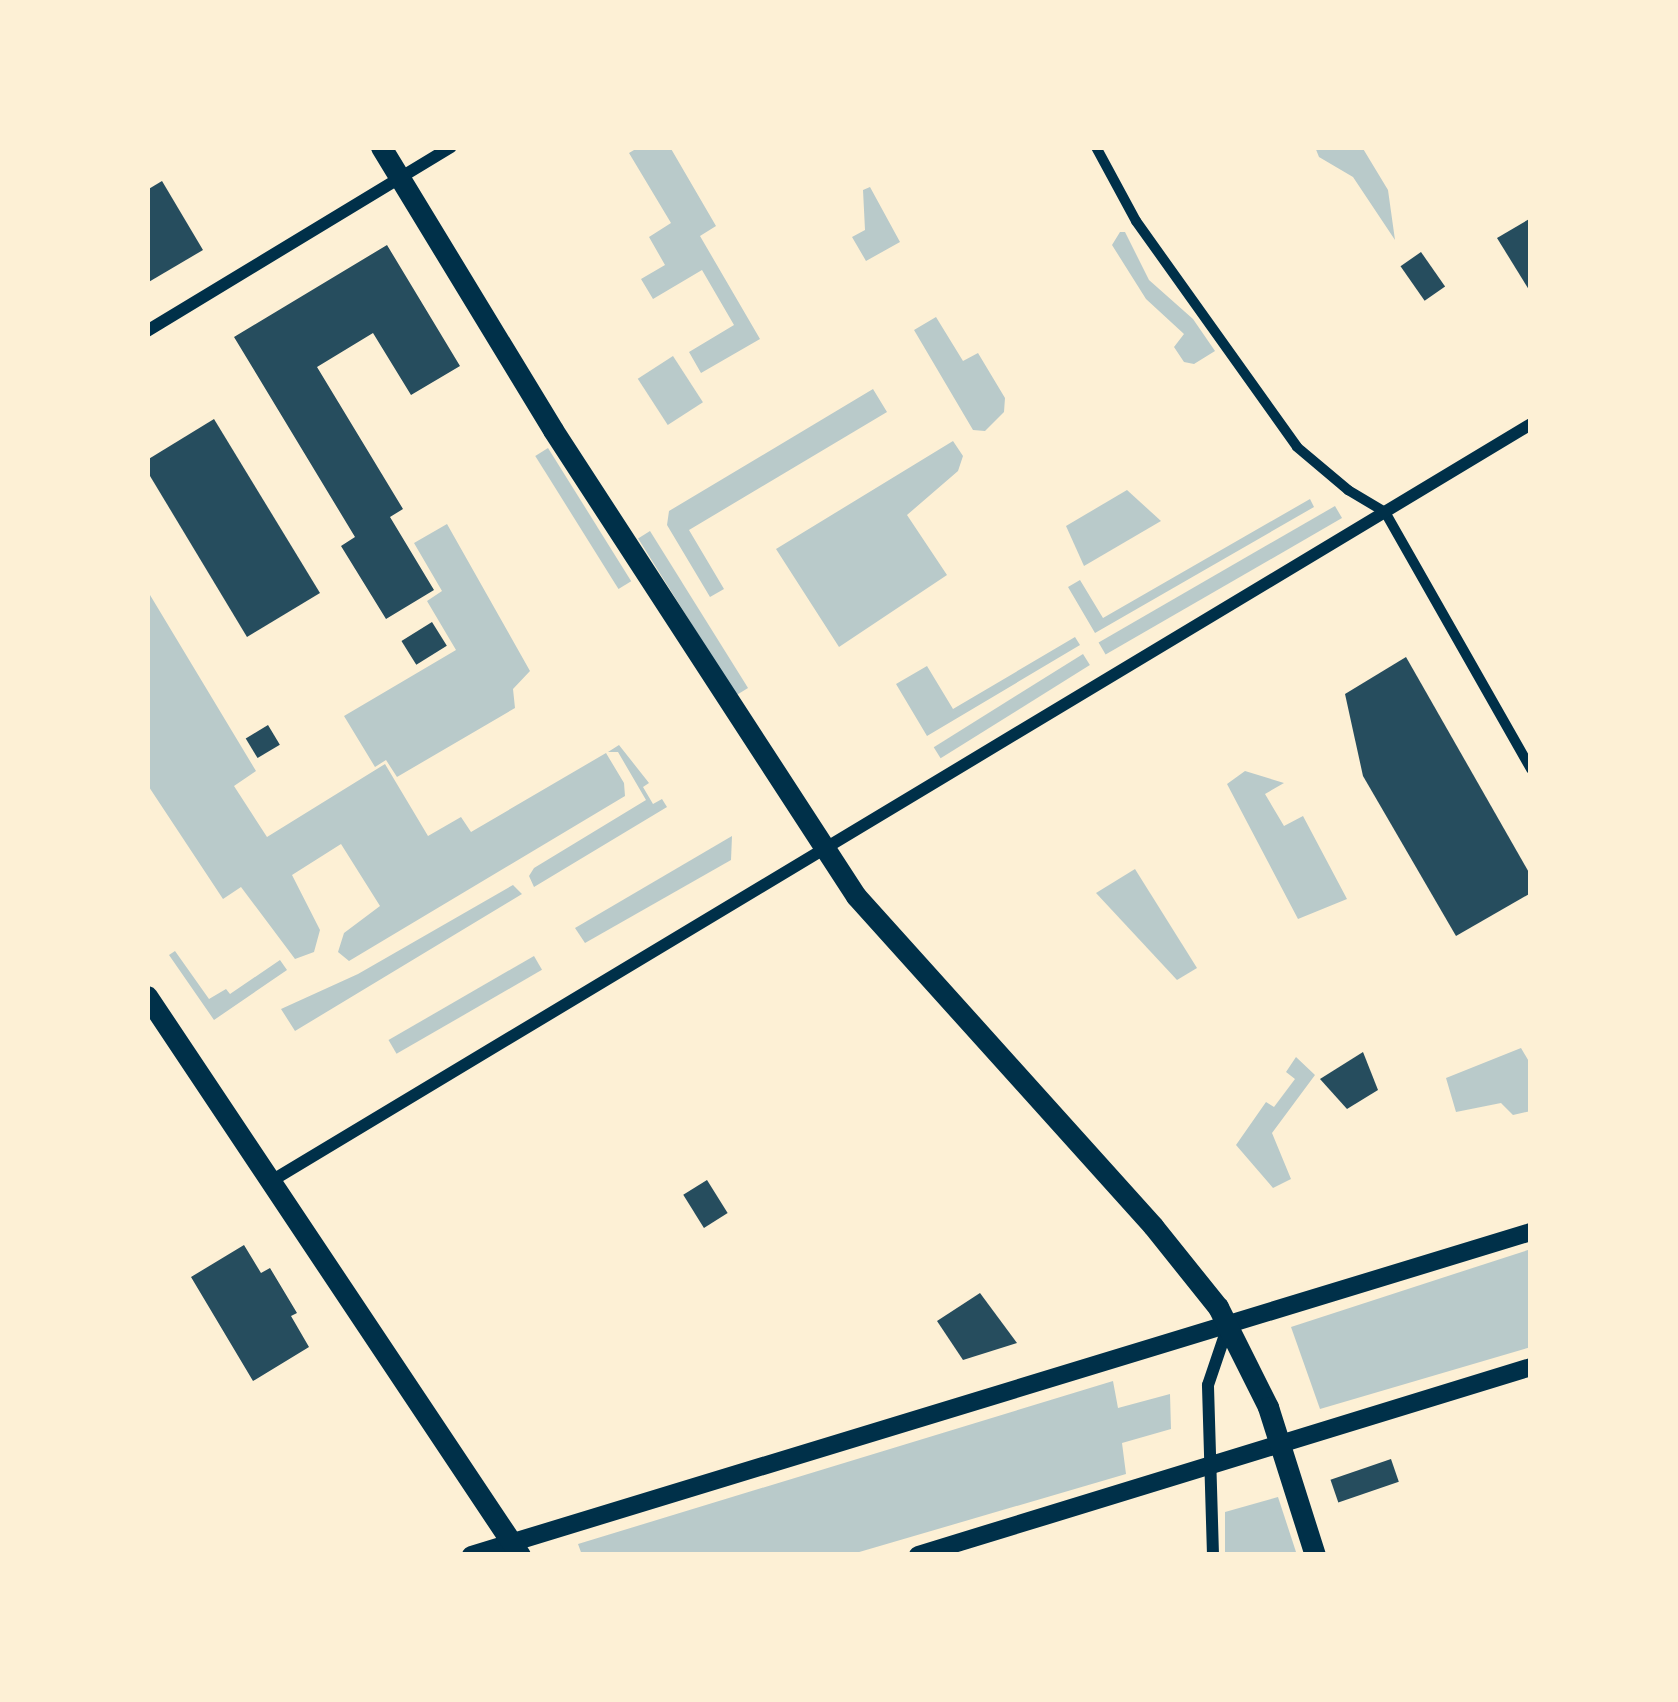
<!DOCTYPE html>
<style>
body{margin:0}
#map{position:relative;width:1678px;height:1702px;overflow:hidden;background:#fdf0d5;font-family:"PT Sans Narrow",sans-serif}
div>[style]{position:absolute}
.green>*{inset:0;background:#b9caca;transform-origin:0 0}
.building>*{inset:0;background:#264d5e;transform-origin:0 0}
.pedestrian>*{height:10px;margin:-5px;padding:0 5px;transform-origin:5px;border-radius:5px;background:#003049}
.minor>*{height:12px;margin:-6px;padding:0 6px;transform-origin:6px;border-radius:6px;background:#003049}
.tertiary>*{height:18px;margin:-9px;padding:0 9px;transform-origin:9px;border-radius:9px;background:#003049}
.secondary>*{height:21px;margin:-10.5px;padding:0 10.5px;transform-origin:10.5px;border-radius:10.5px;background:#003049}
span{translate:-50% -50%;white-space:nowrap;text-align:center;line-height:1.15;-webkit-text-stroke:10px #fdf0d5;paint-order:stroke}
.frame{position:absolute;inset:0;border:150px solid #fdf0d5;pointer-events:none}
</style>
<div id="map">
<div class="green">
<i style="clip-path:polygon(639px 147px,670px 147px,716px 226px,700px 236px,760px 339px,701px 373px,689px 352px,734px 325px,702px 270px,653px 299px,641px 279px,665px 265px,649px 237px,671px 223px,629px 153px)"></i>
<i style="clip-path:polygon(1315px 147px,1362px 147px,1388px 190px,1395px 240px,1353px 177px,1319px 157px)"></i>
<i style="clip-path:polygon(870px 187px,900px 242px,866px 261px,852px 237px,865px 230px,863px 190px)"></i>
<i style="clip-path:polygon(1120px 232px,1125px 232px,1149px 280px,1193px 319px,1215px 351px,1194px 364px,1184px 362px,1174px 347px,1184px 334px,1146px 299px,1112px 245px)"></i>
<i style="clip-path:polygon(936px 317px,963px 361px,978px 353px,1005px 398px,1004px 412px,985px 431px,973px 430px,914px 330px)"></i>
<i style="left:673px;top:356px;width:55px;height:42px;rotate:57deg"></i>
<i style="clip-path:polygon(873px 389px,887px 412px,689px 530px,724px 589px,710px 597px,667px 525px,669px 511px)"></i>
<i style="clip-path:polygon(953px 441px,963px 456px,958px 471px,907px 515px,947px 575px,839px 647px,776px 549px)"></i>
<i style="left:548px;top:448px;width:157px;height:15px;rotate:58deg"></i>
<i style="clip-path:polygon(1127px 490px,1161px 521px,1084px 566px,1066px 526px)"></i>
<i style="clip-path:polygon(1310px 499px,1314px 507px,1095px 633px,1068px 587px,1080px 580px,1103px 618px)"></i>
<i style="left:1335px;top:506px;width:14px;height:273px;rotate:60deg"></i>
<i style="clip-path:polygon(447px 524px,530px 671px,513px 689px,515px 708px,397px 777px,386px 760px,375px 767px,344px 716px,456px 650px,427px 601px,442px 591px,414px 543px)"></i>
<i style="left:650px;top:531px;width:185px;height:14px;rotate:58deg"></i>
<i style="clip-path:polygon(147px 590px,256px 771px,234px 786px,267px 837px,385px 764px,428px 836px,461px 817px,471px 832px,606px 753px,624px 783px,625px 796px,349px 961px,338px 952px,344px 933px,380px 906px,341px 844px,292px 875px,320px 930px,314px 952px,295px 959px,241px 887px,223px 899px,147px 784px)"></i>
<i style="clip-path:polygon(1075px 637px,1080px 645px,927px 736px,896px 684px,927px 666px,953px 709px)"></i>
<i style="left:1083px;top:654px;width:13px;height:176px;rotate:58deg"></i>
<i style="clip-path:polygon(619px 745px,649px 783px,643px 787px,653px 804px,662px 799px,667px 807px,534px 887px,529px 876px,534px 868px,646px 800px,618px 752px,608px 752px)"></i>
<i style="clip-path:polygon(1245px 771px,1284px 783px,1265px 794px,1284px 826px,1303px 816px,1347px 899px,1298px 919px,1227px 784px)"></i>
<i style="clip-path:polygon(732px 836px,731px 860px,585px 943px,575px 928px)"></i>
<i style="clip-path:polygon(1135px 869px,1197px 968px,1177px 980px,1096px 893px)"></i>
<i style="clip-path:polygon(513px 885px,522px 894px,295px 1031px,281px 1009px,358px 974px)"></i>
<i style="clip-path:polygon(175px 951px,209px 999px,226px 989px,230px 994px,280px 960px,287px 970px,214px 1020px,169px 955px)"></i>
<i style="left:534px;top:956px;width:16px;height:168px;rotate:60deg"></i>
<i style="clip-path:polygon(1521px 1048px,1531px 1065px,1531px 1111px,1513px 1115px,1501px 1103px,1456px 1112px,1446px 1078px)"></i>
<i style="clip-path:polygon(1296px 1057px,1315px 1075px,1272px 1133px,1291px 1179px,1273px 1188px,1236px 1145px,1266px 1102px,1274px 1107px,1295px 1079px,1286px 1072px)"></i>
<i style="clip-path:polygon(1531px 1249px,1531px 1347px,1320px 1409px,1291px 1327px)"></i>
<i style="clip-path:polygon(1113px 1381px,1118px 1408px,1170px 1394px,1171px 1429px,1122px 1443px,1126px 1474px,849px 1555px,582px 1555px,578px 1544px)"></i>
<i style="clip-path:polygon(1278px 1497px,1297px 1555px,1225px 1555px,1225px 1512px)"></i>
</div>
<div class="building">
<i style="clip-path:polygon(162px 181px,203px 250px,147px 283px,147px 190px)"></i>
<i style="clip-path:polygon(1531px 218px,1531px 293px,1497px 238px)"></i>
<i style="clip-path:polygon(387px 245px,460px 366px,411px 395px,373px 333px,317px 367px,403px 509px,390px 517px,434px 590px,386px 619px,341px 546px,355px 537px,234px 337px)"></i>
<i style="left:1421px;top:252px;width:42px;height:25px;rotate:55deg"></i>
<i style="clip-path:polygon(214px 419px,320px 593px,247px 637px,147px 471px,147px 460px)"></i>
<i style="left:432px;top:622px;width:28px;height:36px;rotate:58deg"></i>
<i style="clip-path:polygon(1406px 657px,1531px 876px,1531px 893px,1456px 936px,1363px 776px,1345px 694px)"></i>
<i style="left:268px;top:725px;width:23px;height:26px;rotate:59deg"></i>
<i style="clip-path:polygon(1363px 1052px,1378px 1090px,1347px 1109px,1320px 1079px)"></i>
<i style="left:707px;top:1180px;width:39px;height:28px;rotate:58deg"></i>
<i style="clip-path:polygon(244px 1245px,261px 1273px,270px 1268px,297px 1313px,291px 1316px,309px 1347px,253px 1381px,191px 1277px)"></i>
<i style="clip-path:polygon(980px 1293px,1017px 1343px,963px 1360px,937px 1321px)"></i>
<i style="left:1391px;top:1459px;width:24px;height:64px;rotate:71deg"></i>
</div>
<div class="pedestrian">
<i style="left:1096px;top:147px;width:84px;rotate:61.6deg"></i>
<i style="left:1136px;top:221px;width:277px;rotate:54.5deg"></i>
<i style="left:1297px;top:447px;width:67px;rotate:40.1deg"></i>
<i style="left:1348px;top:490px;width:43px;rotate:30.7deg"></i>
<i style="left:1385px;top:512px;width:296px;rotate:60.4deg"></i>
</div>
<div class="minor">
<i style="left:147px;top:331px;width:355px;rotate:-31.2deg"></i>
<i style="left:273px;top:1180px;width:1468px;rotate:-31deg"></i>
<i style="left:1213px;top:1555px;width:170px;rotate:-91.7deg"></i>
<i style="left:1208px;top:1385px;width:62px;rotate:-71.3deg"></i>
</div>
<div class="tertiary">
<i style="left:471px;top:1555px;width:1108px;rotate:-16.95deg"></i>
<i style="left:918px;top:1555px;width:641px;rotate:-17.05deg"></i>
</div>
<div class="secondary">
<i style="left:381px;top:147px;width:331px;rotate:58.7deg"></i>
<i style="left:553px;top:430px;width:556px;rotate:56.97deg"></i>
<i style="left:856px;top:896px;width:444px;rotate:48deg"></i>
<i style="left:1153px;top:1226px;width:104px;rotate:51.3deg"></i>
<i style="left:1218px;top:1307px;width:112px;rotate:63.4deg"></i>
<i style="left:1268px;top:1407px;width:155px;rotate:72.4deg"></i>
<i style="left:147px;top:996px;width:672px;rotate:56.29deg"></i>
</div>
<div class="frame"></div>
</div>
